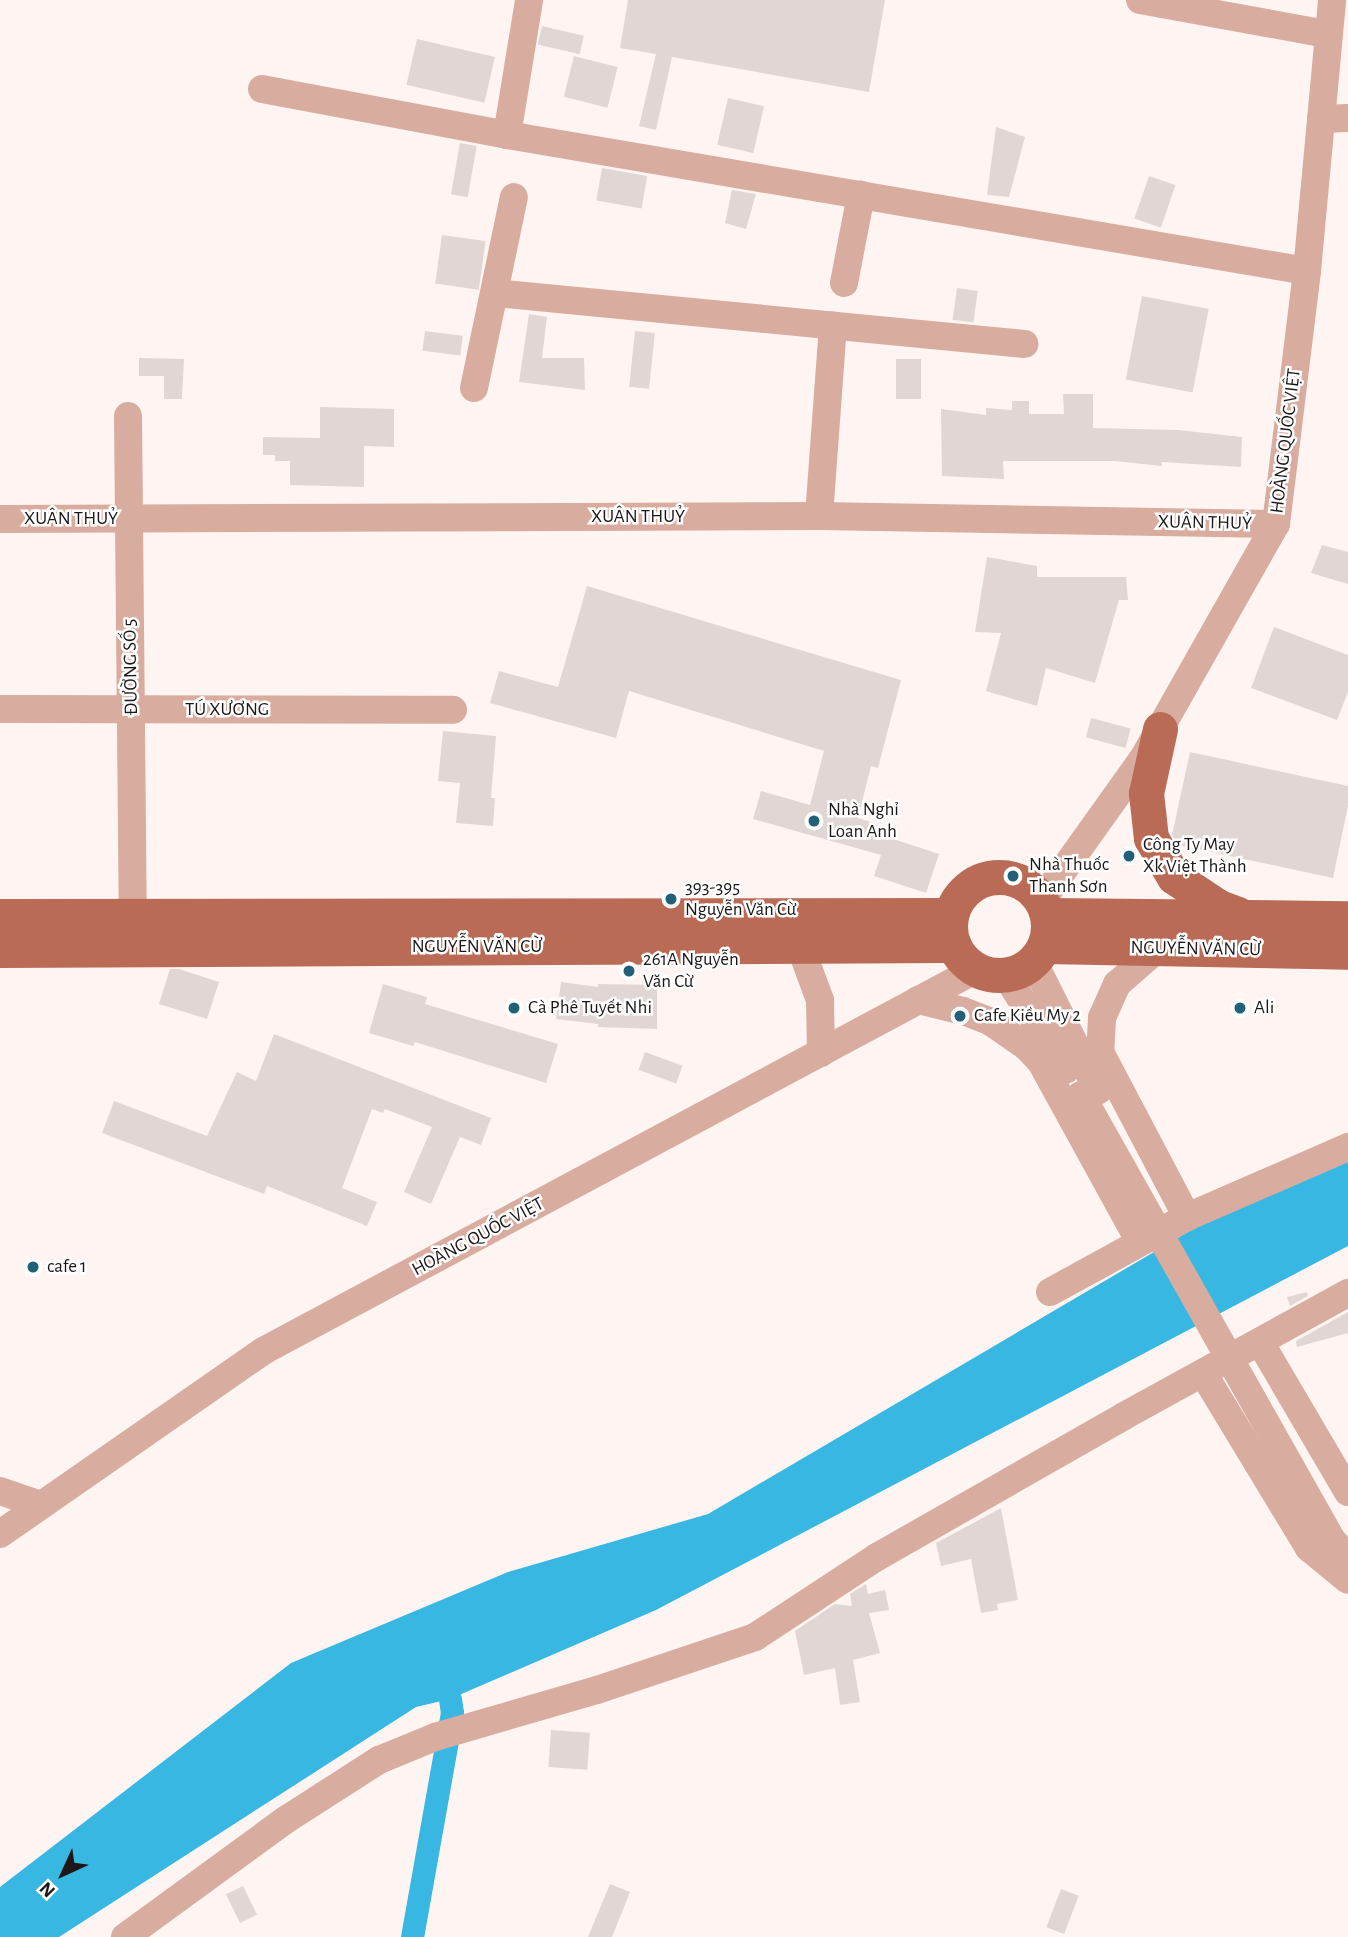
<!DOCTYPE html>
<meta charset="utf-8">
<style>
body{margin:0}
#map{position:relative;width:1348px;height:1937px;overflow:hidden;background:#fef5f2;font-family:"Alegreya Sans",sans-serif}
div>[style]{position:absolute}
.water>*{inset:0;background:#38b7e3}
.canal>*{height:23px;margin:-11.5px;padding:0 11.5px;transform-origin:11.5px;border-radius:11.5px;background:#38b7e3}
.building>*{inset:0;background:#e0d7d4;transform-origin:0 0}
.minor>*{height:28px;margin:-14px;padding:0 14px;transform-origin:14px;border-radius:14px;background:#d9aca0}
.major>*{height:35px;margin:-17.5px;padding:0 17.5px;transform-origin:17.5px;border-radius:17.5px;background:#b96b56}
.major>.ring{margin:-17.5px;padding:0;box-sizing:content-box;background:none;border:35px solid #b96b56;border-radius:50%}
.minor-bridge>*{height:28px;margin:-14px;padding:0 14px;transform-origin:14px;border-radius:14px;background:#d9aca0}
.dots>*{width:19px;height:19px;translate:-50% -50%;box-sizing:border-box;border:4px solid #fff;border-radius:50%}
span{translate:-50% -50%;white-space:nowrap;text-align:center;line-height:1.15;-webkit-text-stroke:5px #fff;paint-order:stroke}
.street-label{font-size:19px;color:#1b1817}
.poi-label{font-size:19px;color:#1b1817}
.left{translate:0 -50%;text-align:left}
.north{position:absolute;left:28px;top:1839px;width:70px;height:70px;-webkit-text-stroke:5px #fff;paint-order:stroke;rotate:225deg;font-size:19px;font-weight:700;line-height:28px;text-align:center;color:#1b1817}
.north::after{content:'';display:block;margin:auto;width:24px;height:32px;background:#1b1817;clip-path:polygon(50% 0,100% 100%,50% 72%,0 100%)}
</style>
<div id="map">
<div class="water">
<i style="clip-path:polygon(1348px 1138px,1348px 1246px,656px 1610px,450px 1699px,416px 1707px,59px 1937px,0 1937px,0 1887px,291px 1663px,508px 1572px,708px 1514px)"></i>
</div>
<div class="canal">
<i style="left:412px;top:1937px;width:228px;rotate:-79.9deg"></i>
<i style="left:452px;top:1713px;width:14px;rotate:-98deg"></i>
</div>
<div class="building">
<i style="clip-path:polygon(628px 0,885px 0,869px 92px,672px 57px,656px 130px,639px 126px,656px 54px,620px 48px)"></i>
<i style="left:542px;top:26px;width:43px;height:19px;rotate:13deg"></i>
<i style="left:417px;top:39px;width:80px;height:47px;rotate:13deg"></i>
<i style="left:574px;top:56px;width:45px;height:42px;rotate:14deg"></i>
<i style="left:728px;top:98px;width:37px;height:48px;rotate:13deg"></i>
<i style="clip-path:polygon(996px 127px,1025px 137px,1009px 197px,987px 195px)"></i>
<i style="left:460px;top:143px;width:17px;height:52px;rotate:10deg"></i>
<i style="left:602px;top:168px;width:46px;height:33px;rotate:10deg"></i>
<i style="left:1149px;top:176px;width:28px;height:45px;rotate:19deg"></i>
<i style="clip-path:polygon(732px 190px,756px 194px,746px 229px,725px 223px)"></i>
<i style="left:442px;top:235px;width:44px;height:49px;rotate:8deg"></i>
<i style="left:957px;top:288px;width:21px;height:32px;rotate:8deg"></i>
<i style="left:1142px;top:296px;width:68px;height:85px;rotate:11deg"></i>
<i style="clip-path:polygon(529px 314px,547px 317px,542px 358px,584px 358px,585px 390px,519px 382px)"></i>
<i style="left:425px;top:331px;width:38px;height:20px;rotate:7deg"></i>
<i style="left:635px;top:331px;width:20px;height:56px;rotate:6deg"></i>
<i style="clip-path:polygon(139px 358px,184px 359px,182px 399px,164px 399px,164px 376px,139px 376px)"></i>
<i style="left:896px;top:359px;width:25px;height:40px"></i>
<i style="clip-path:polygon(1063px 394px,1093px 394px,1093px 428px,1178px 430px,1242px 437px,1241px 467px,1162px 462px,1162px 466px,1115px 461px,1003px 461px,1004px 479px,942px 476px,941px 409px,986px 415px,986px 408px,1012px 410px,1012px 401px,1029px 401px,1029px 414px,1064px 414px)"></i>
<i style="clip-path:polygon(320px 407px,394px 409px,394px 447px,364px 446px,364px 487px,290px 485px,290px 461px,275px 461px,275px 455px,263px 455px,263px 437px,320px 438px)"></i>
<i style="clip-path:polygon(1322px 545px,1348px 552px,1348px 584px,1311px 573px)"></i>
<i style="clip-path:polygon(987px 557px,1037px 566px,1037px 577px,1126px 577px,1128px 600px,1119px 600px,1095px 683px,1046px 668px,1037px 706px,986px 691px,1001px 633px,975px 632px)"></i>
<i style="clip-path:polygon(587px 586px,901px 680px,878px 768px,871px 766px,858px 818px,874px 823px,872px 832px,939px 854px,926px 893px,874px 876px,881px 855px,753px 819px,761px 791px,810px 805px,824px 751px,629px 691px,616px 738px,490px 703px,499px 671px,558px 687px)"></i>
<i style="clip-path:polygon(1274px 627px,1348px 655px,1348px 692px,1337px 720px,1251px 688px)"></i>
<i style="left:1091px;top:718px;width:41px;height:20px;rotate:15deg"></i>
<i style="clip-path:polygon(443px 731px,496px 736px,491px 798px,495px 798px,493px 826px,456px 823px,460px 783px,438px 781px)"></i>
<i style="clip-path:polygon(1190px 752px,1348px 786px,1348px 806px,1333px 878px,1178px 845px,1172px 835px)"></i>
<i style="clip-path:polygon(170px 969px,179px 969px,219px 982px,207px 1019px,159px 1004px)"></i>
<i style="clip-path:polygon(561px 982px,598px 987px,598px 984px,657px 985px,657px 1029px,598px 1027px,598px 1024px,556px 1019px)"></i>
<i style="clip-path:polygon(383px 984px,427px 997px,425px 1004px,558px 1044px,546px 1083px,415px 1042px,413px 1046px,369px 1033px)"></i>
<i style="clip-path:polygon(274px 1034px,491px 1118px,481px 1145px,460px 1137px,431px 1204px,404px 1192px,432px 1127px,385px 1109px,383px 1113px,372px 1109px,342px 1188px,377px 1202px,367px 1226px,267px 1186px,264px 1194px,102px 1133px,114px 1101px,207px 1136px,237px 1072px,256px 1081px)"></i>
<i style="left:645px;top:1052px;width:40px;height:19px;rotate:20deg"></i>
<i style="clip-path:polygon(1307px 1292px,1308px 1296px,1290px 1306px,1287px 1297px)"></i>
<i style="clip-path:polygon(1348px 1312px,1348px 1333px,1297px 1347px,1296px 1341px)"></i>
<i style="clip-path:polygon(1001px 1508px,1018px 1600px,997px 1604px,998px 1610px,981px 1613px,971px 1559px,941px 1566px,936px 1543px)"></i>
<i style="clip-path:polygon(866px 1584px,868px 1594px,885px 1590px,889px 1610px,869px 1613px,880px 1653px,853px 1660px,860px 1702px,840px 1705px,835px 1668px,804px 1675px,795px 1631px,835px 1604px,852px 1606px,850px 1594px)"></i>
<i style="left:551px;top:1730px;width:39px;height:37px;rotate:4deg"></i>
<i style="clip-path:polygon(610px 1884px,630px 1892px,612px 1937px,588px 1937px)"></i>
<i style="left:243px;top:1886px;width:32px;height:19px;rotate:64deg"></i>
<i style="left:1061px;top:1889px;width:19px;height:41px;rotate:21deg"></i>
</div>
<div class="minor">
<i style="left:1140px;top:0;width:191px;rotate:10.3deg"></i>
<i style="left:262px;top:89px;width:249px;rotate:10.6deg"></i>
<i style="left:507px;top:135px;width:811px;rotate:9.65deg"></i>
<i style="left:1321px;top:119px;width:27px;rotate:-2deg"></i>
<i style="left:507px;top:135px;width:137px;rotate:-80.7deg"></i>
<i style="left:844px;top:283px;width:90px;rotate:-79.1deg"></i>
<i style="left:495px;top:293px;width:532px;rotate:5.5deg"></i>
<i style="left:474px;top:388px;width:195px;rotate:-78.2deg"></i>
<i style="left:128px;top:416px;width:519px;rotate:89.45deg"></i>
<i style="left:819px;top:516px;width:191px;rotate:-85.8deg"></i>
<i style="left:0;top:519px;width:819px;rotate:-0.21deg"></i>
<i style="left:819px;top:516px;width:457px;rotate:1deg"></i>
<i style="left:0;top:709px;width:453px;rotate:0.1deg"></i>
<i style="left:1042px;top:900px;width:176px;rotate:-54.5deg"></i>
<i style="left:1144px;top:757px;width:268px;rotate:-60.5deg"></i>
<i style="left:1276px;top:524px;width:255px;rotate:-83deg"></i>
<i style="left:1307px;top:271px;width:272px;rotate:-84.7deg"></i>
<i style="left:800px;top:946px;width:58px;rotate:69.7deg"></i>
<i style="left:820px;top:1000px;width:53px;rotate:88.9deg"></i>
<i style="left:1157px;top:949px;width:53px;rotate:138.8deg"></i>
<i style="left:1117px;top:984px;width:37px;rotate:114deg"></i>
<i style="left:1102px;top:1018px;width:34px;rotate:93deg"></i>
<i style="left:1100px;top:1052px;width:187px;rotate:62.2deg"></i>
<i style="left:1033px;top:961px;width:145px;rotate:63.4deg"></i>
<i style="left:1006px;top:975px;width:112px;rotate:58.2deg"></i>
<i style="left:918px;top:1000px;width:46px;rotate:13.7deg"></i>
<i style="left:963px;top:1011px;width:30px;rotate:21deg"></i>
<i style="left:991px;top:1022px;width:44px;rotate:34.8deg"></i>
<i style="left:1027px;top:1047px;width:21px;rotate:47deg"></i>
<i style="left:1041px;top:1062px;width:205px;rotate:61.2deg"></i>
<i style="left:1050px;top:1292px;width:156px;rotate:-28.7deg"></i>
<i style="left:1187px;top:1217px;width:176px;rotate:-23.5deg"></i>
<i style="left:1260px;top:1342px;width:174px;rotate:59.6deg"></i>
<i style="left:1203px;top:1373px;width:205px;rotate:58.8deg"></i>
<i style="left:1309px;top:1548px;width:50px;rotate:39.4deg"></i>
<i style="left:0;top:1491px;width:43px;rotate:18.9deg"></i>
<i style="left:0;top:1534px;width:323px;rotate:-34.8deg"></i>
<i style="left:265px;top:1350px;width:805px;rotate:-28.16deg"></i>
<i style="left:125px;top:1937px;width:200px;rotate:-36.1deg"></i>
<i style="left:287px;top:1819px;width:109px;rotate:-32.7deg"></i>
<i style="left:379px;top:1760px;width:61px;rotate:-22.3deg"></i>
<i style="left:435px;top:1737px;width:169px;rotate:-16.2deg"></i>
<i style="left:597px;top:1690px;width:167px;rotate:-18.5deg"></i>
<i style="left:755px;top:1637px;width:146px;rotate:-33.3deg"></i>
<i style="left:877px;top:1557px;width:284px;rotate:-29.7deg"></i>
<i style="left:1124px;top:1416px;width:256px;rotate:-28.8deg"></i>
</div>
<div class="major">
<i style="left:1160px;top:729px;width:66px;rotate:102.3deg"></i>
<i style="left:1146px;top:793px;width:45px;rotate:83.7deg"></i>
<i style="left:1151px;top:838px;width:45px;rotate:59.5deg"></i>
<i style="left:1174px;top:877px;width:54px;rotate:33.7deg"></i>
<i style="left:1219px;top:907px;width:20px;rotate:20deg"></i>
<i class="ring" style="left:950px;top:877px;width:63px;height:63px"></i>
<i style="left:1047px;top:915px;width:301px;rotate:0.6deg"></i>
<i style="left:0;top:916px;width:951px;rotate:-0.06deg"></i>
<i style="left:1044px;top:946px;width:304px;rotate:1.1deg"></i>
<i style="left:0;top:950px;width:954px;rotate:-0.3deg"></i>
</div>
<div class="minor-bridge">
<i style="left:1081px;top:1095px;width:511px;rotate:60.58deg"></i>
<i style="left:1332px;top:1540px;width:23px;rotate:47deg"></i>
</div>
<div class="dots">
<i style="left:814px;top:821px;background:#216076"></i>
<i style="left:1129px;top:856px;background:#216076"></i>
<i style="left:1013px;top:876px;background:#216076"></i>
<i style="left:671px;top:899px;background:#216076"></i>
<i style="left:629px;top:971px;background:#216076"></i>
<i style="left:514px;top:1008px;background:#216076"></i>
<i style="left:1240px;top:1008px;background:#216076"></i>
<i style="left:960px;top:1016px;background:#216076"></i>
<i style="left:33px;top:1267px;background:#216076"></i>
</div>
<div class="street-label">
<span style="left:1286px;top:441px;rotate:-83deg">HOÀNG QUỐC VIỆT</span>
<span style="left:638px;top:517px">XUÂN THUỶ</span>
<span style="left:71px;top:519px">XUÂN THUỶ</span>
<span style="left:1205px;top:523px;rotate:1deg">XUÂN THUỶ</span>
<span style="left:131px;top:667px;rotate:-91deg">ĐƯỜNG SỐ 5</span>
<span style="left:227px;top:710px">TÚ XƯƠNG</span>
<span style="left:477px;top:947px">NGUYỄN VĂN CỪ</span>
<span style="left:1196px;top:949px;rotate:1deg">NGUYỄN VĂN CỪ</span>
<span style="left:478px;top:1237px;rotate:-28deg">HOÀNG QUỐC VIỆT</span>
</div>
<div class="poi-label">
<span class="left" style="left:828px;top:821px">Nhà Nghỉ<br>Loan Anh</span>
<span class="left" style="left:1143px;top:856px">Công Ty May<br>Xk Việt Thành</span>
<span class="left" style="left:1029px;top:876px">Nhà Thuốc<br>Thanh Sơn</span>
<span class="left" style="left:685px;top:899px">393-395<br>Nguyễn Văn Cừ</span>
<span class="left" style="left:643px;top:971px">261A Nguyễn<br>Văn Cừ</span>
<span class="left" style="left:528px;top:1008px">Cà Phê Tuyết Nhi</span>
<span class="left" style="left:1254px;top:1008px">Ali</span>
<span class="left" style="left:974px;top:1016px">Cafe Kiều My 2</span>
<span class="left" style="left:47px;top:1267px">cafe 1</span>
</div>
<div class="north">N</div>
</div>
